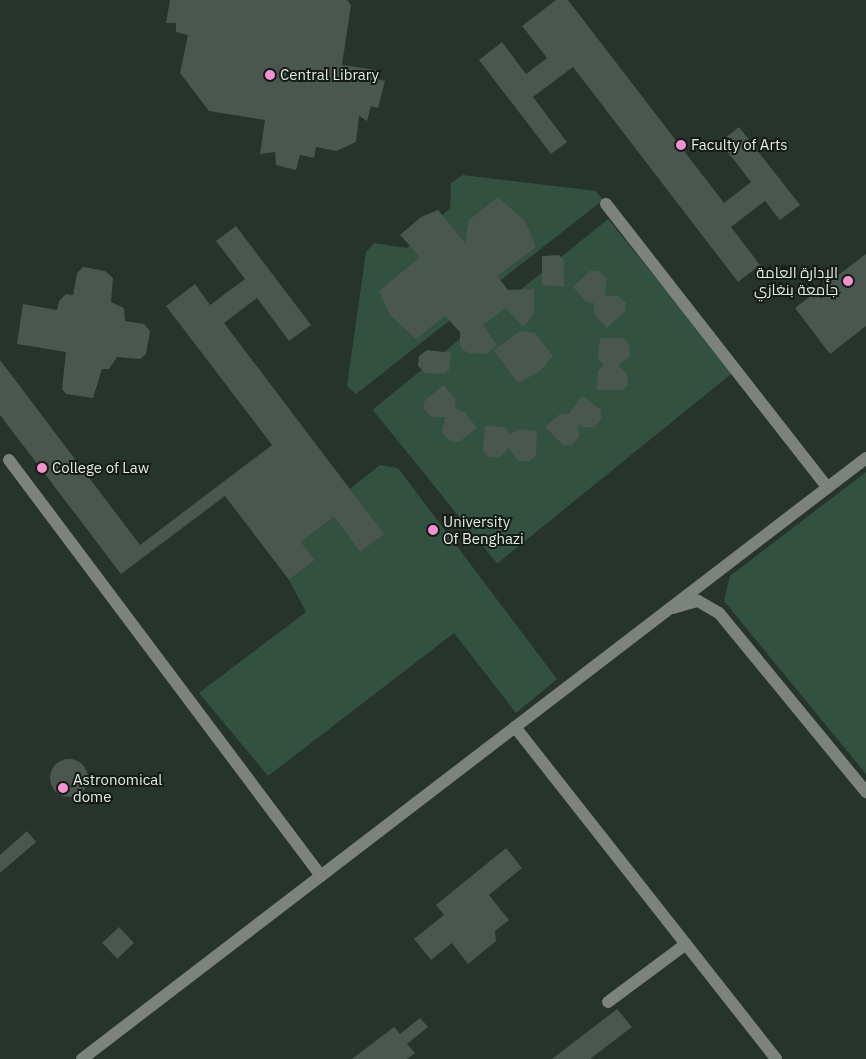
<!DOCTYPE html>
<meta charset="utf-8">
<style>
body{margin:0}
#map{position:relative;width:866px;height:1059px;overflow:hidden;background:#26342c;font-family:"IBM Plex Sans",Cairo,sans-serif}
div>[style]{position:absolute}
.green>*{inset:0;background:#335141;transform-origin:0 0}
.building>*{inset:0;background:#49574f;transform-origin:0 0}
.round{border-radius:50%}
.minor>*{height:12px;margin:-6px;padding:0 6px;transform-origin:6px;border-radius:6px;background:#7c827e}
.dots>*{width:14px;height:14px;translate:-50% -50%;box-sizing:border-box;border:2px solid #141a16;border-radius:50%}
span{translate:-50% -50%;white-space:nowrap;text-align:center;line-height:1.15;-webkit-text-stroke:4px #141a16;paint-order:stroke}
.poi-label{font-size:15px;color:#e2ebe6}
.left{translate:0 -50%;text-align:left}
.right{translate:-100% -50%;text-align:right}
</style>
<div id="map">
<div class="green">
<i style="clip-path:polygon(463px 175px,596px 191px,603px 200px,356px 394px,347px 386px,366px 252px,374px 243px,407px 248px,450px 208px,451px 183px)"></i>
<i style="left:608px;top:219px;width:198px;height:303px;rotate:51deg"></i>
<i style="clip-path:polygon(380px 465px,398px 468px,557px 679px,516px 713px,454px 633px,268px 776px,199px 693px,306px 612px,289px 580px,315px 560px,301px 542px,334px 517px,360px 552px,383px 534px,350px 489px)"></i>
<i style="clip-path:polygon(866px 472px,866px 774px,724px 601px,730px 576px)"></i>
</div>
<div class="building">
<i style="clip-path:polygon(170px 0,347px 0,351px 5px,342px 65px,376px 70px,378px 79px,385px 81px,378px 108px,371px 106px,367px 121px,359px 116px,356px 142px,336px 151px,316px 147px,314px 158px,300px 155px,296px 170px,276px 165px,275px 152px,260px 154px,265px 120px,209px 111px,180px 73px,188px 35px,176px 32px,176px 23px,166px 23px)"></i>
<i style="clip-path:polygon(556px 0,568px 0,724px 203px,751px 182px,720px 142px,739px 127px,800px 205px,780px 220px,765px 201px,731px 227px,760px 265px,738px 282px,573px 67px,533px 97px,567px 142px,551px 154px,479px 60px,502px 42px,526px 74px,547px 58px,522px 26px)"></i>
<i style="clip-path:polygon(498px 197px,525px 221px,536px 247px,497px 276px,508px 290px,534px 289px,534px 314px,523px 327px,506px 308px,483px 325px,497px 345px,486px 354px,467px 353px,460px 346px,460px 332px,445px 316px,416px 339px,390px 315px,379px 291px,420px 257px,400px 235px,421px 217px,438px 210px,465px 243px,469px 220px)"></i>
<i style="clip-path:polygon(236px 226px,311px 325px,289px 341px,257px 298px,224px 323px,384px 534px,360px 552px,334px 517px,301px 542px,315px 560px,289px 580px,225px 496px,121px 574px,0 415px,0 360px,140px 545px,272px 445px,166px 306px,195px 284px,210px 305px,245px 279px,216px 241px)"></i>
<i style="clip-path:polygon(866px 254px,866px 326px,830px 354px,795px 308px)"></i>
<i style="clip-path:polygon(559px 255px,564px 261px,564px 287px,542px 285px,542px 256px)"></i>
<i style="clip-path:polygon(83px 267px,105px 271px,113px 278px,111px 302px,124px 308px,125px 321px,144px 324px,150px 331px,146px 354px,140px 359px,117px 357px,109px 369px,102px 369px,93px 398px,66px 394px,62px 389px,66px 352px,17px 344px,23px 304px,57px 310px,59px 301px,66px 294px,73px 295px,77px 273px)"></i>
<i style="clip-path:polygon(590px 271px,599px 271px,607px 279px,605px 296px,618px 296px,626px 303px,625px 311px,607px 328px,594px 314px,594px 303px,586px 302px,573px 287px)"></i>
<i style="clip-path:polygon(520px 331px,535px 333px,553px 356px,540px 371px,518px 383px,494px 350px)"></i>
<i style="clip-path:polygon(600px 338px,623px 338px,629px 344px,630px 356px,618px 365px,627px 374px,628px 385px,622px 390px,597px 390px,598px 371px,604px 365px,598px 358px)"></i>
<i style="clip-path:polygon(427px 350px,451px 353px,449px 370px,444px 374px,425px 373px,418px 366px,419px 356px)"></i>
<i style="clip-path:polygon(444px 385px,456px 400px,455px 409px,465px 412px,477px 428px,459px 442px,450px 441px,442px 433px,445px 417px,431px 417px,423px 408px,425px 400px)"></i>
<i style="clip-path:polygon(582px 396px,601px 410px,601px 419px,594px 428px,578px 426px,579px 437px,571px 446px,563px 445px,545px 427px,560px 414px,569px 414px)"></i>
<i style="clip-path:polygon(485px 426px,504px 427px,510px 434px,518px 429px,537px 431px,536px 455px,530px 461px,518px 461px,509px 448px,500px 457px,488px 457px,483px 451px)"></i>
<i class="round" style="left:50px;top:759px;width:38px;height:38px"></i>
<i style="clip-path:polygon(27px 831px,36px 842px,0 873px,0 855px)"></i>
<i style="clip-path:polygon(506px 848px,522px 868px,489px 895px,509px 920px,495px 931px,496px 941px,468px 964px,452px 943px,431px 960px,414px 939px,444px 915px,436px 905px)"></i>
<i style="left:119px;top:927px;width:22px;height:23px;rotate:47deg"></i>
<i style="clip-path:polygon(617px 1009px,632px 1027px,590px 1059px,552px 1059px)"></i>
<i style="clip-path:polygon(420px 1018px,428px 1027px,407px 1044px,415px 1053px,407px 1059px,352px 1059px,394px 1027px,400px 1034px)"></i>
</div>
<div class="minor">
<i style="left:606px;top:204px;width:359px;rotate:52deg"></i>
<i style="left:9px;top:460px;width:520px;rotate:53.13deg"></i>
<i style="left:673px;top:608px;width:26px;rotate:-16deg"></i>
<i style="left:698px;top:601px;width:24px;rotate:30deg"></i>
<i style="left:719px;top:613px;width:232px;rotate:50.6deg"></i>
<i style="left:515px;top:727px;width:422px;rotate:51.8deg"></i>
<i style="left:608px;top:1002px;width:97px;rotate:-36.6deg"></i>
<i style="left:82px;top:1059px;width:988px;rotate:-37.47deg"></i>
</div>
<div class="dots">
<i style="left:270px;top:75px;background:#f491d3"></i>
<i style="left:681px;top:145px;background:#f491d3"></i>
<i style="left:848px;top:281px;background:#f491d3"></i>
<i style="left:42px;top:468px;background:#f491d3"></i>
<i style="left:433px;top:530px;background:#f491d3"></i>
<i style="left:63px;top:788px;background:#f491d3"></i>
</div>
<div class="poi-label">
<span class="left" style="left:280px;top:75px">Central Library</span>
<span class="left" style="left:691px;top:145px">Faculty of Arts</span>
<span class="right" style="left:838px;top:281px">الإدارة العامة<br>جامعة بنغازي</span>
<span class="left" style="left:52px;top:468px">College of Law</span>
<span class="left" style="left:443px;top:530px">University<br>Of Benghazi</span>
<span class="left" style="left:73px;top:788px">Astronomical<br>dome</span>
</div>
</div>
